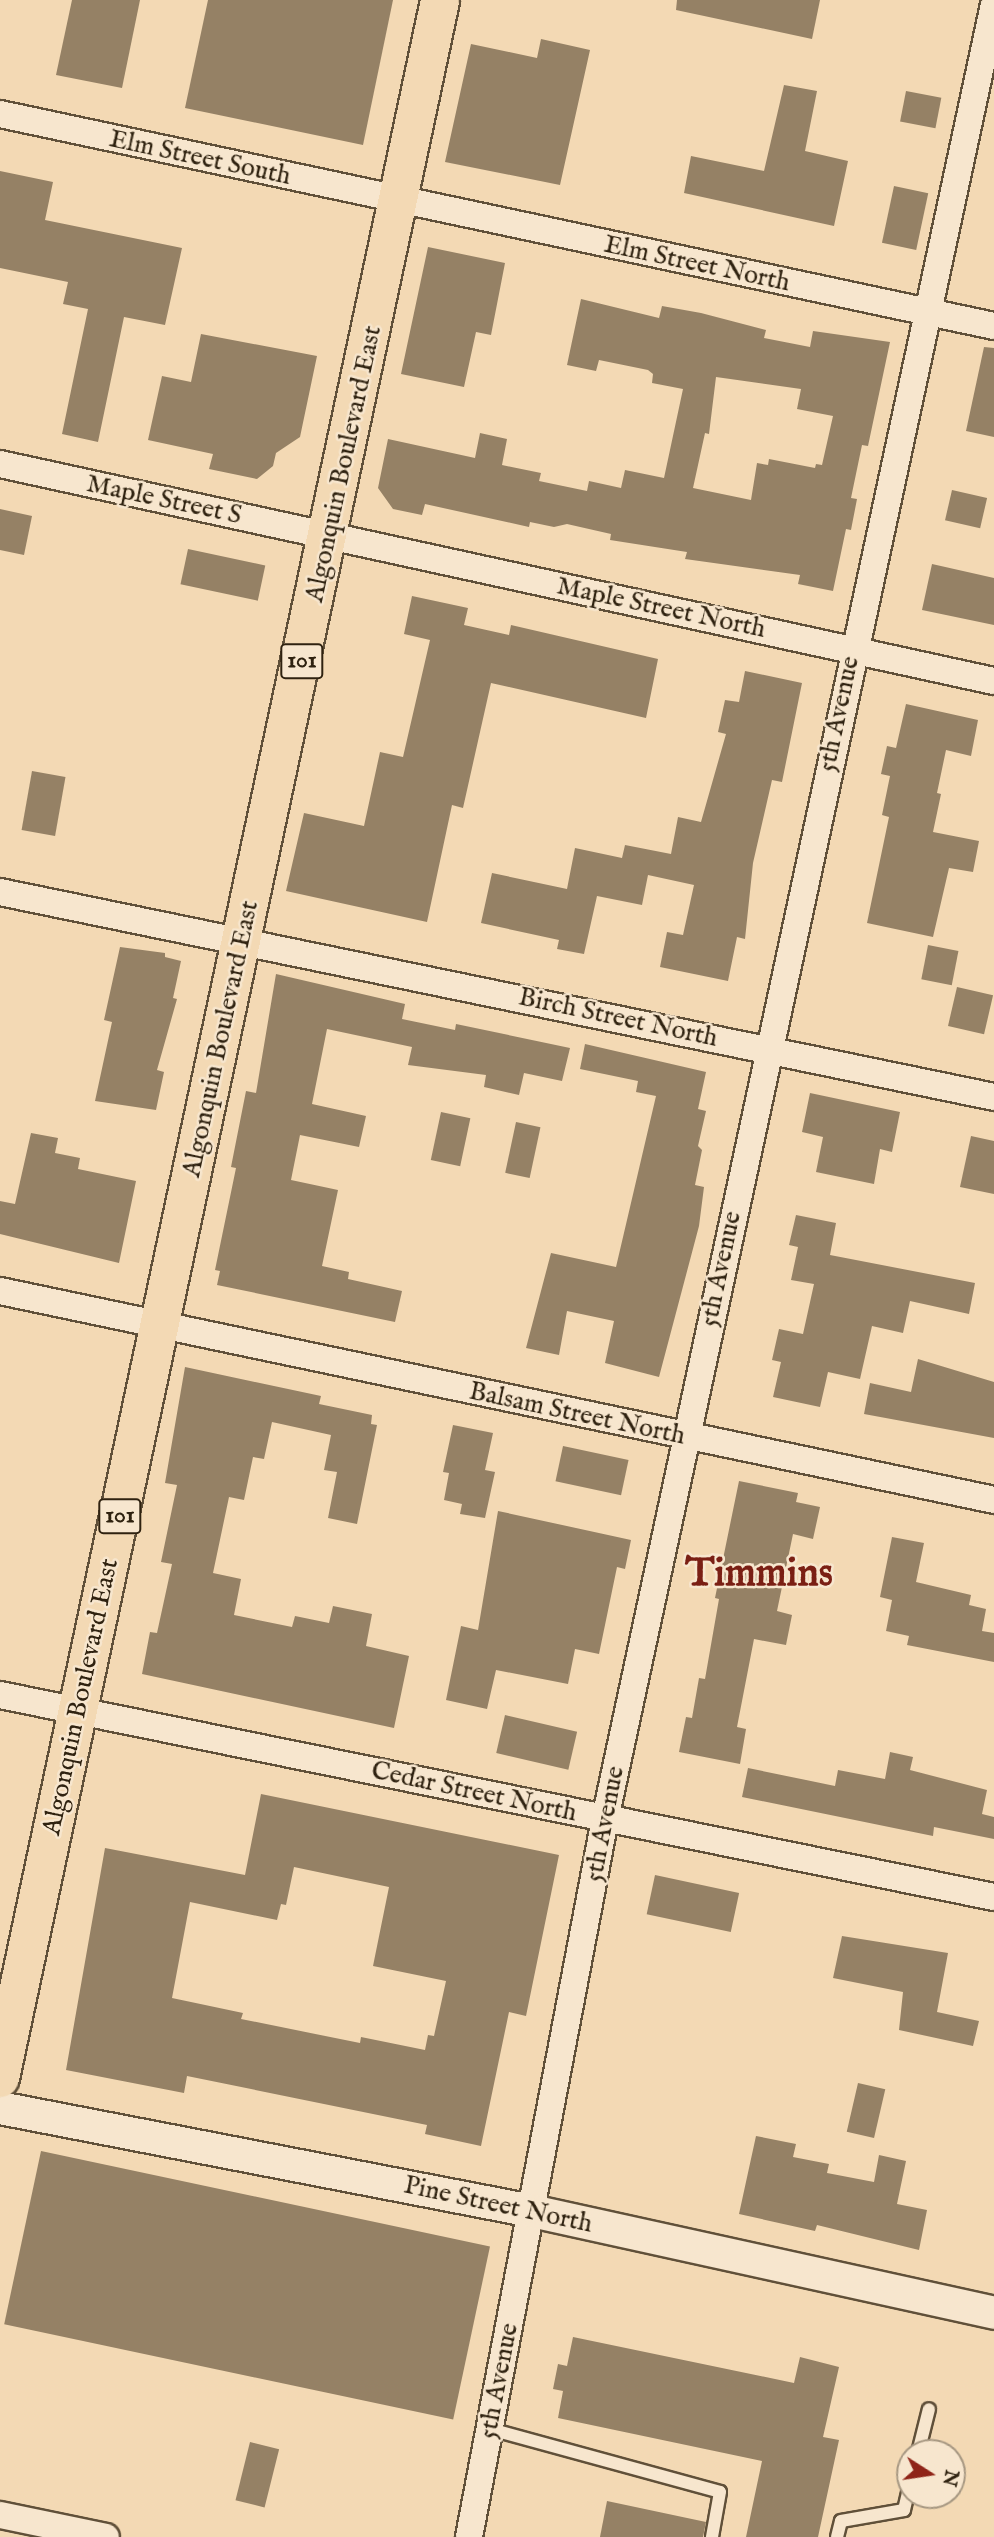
<!DOCTYPE html>
<style>
body{margin:0}
#map{position:relative;width:994px;height:2537px;overflow:hidden;background:#f3d9b4;font-family:"IM FELL English",serif}
div>[style]{position:absolute}
.building>*{inset:0;background:#958165;transform-origin:0 0}
.roads{filter:drop-shadow(2px 0 #605039) drop-shadow(-2px 0 #605039) drop-shadow(0 2px #605039) drop-shadow(0 -2px #605039)}
.service>*{height:12px;margin:-6px;padding:0 6px;transform-origin:6px;border-radius:6px;background:#f7e6ce}
.minor>*{height:26px;margin:-13px;padding:0 13px;transform-origin:13px;border-radius:13px;background:#f7e6ce}
.tertiary>*{height:32px;margin:-16px;padding:0 16px;transform-origin:16px;border-radius:16px;background:#f7e6ce}
.primary>*{height:38px;margin:-19px;padding:0 19px;transform-origin:19px;border-radius:19px;background:#f3d9b4}
span{translate:-50% -50%;white-space:nowrap;text-align:center;line-height:1.15;-webkit-text-stroke:5px #f7e6ce;paint-order:stroke}
.shield-label span{padding:2px 5px;background:#f7e6ce;border:2px solid;border-radius:5px;-webkit-text-stroke-width:0}
.shield-label{font-size:24px;color:#2f2210;font-weight:700}
.street-label{font-size:26px;color:#2f2210}
.town-label{font-size:40px;color:#7a1f14;font-weight:700}
.north{position:absolute;left:896px;top:2439px;width:70px;height:70px;box-sizing:border-box;background:#f7e6ce;border:2px solid #a79882;border-radius:50%;rotate:102deg;font-size:19px;font-weight:700;line-height:28px;text-align:center;color:#2f2210}
.north::after{content:'';display:block;margin:auto;width:24px;height:32px;background:#8f2418;clip-path:polygon(50% 0,100% 100%,50% 72%,0 100%)}
</style>
<div id="map">
<div class="building">
<i style="clip-path:polygon(72px 0,140px 0,122px 88px,56px 75px)"></i>
<i style="clip-path:polygon(208px 0,393px 0,363px 145px,185px 108px)"></i>
<i style="clip-path:polygon(677px 0,820px 0,812px 39px,676px 10px)"></i>
<i style="clip-path:polygon(541px 39px,590px 50px,560px 185px,445px 162px,471px 44px,537px 58px)"></i>
<i style="clip-path:polygon(784px 85px,817px 91px,805px 151px,848px 161px,834px 226px,684px 193px,691px 156px,764px 171px)"></i>
<i style="left:906px;top:91px;width:36px;height:31px;rotate:11deg"></i>
<i style="clip-path:polygon(0 171px,53px 182px,45px 220px,182px 248px,165px 325px,124px 317px,98px 442px,62px 434px,88px 309px,63px 304px,68px 282px,0 268px)"></i>
<i style="left:894px;top:186px;width:35px;height:58px;rotate:12deg"></i>
<i style="clip-path:polygon(428px 247px,505px 263px,491px 335px,476px 332px,464px 387px,401px 374px)"></i>
<i style="clip-path:polygon(evenodd,581px 299px,659px 318px,662px 306px,701px 313px,766px 330px,764px 338px,810px 347px,813px 331px,890px 342px,868px 446px,862px 445px,851px 498px,857px 499px,851px 530px,846px 529px,833px 591px,798px 584px,800px 575px,685px 559px,687px 552px,610px 540px,611px 534px,567px 524px,554px 527px,530px 522px,529px 527px,425px 504px,422px 515px,393px 509px,378px 488px,388px 439px,475px 458px,480px 433px,507px 439px,502px 465px,541px 473px,539px 481px,587px 491px,589px 481px,621px 488px,625px 470px,664px 478px,683px 389px,652px 383px,653px 374px,648px 370px,599px 360px,596px 371px,567px 365px,581px 299px,716px 377px,801px 389px,797px 409px,833px 416px,822px 465px,816px 464px,815px 468px,769px 459px,768px 465px,757px 463px,751px 500px,693px 488px,705px 433px,709px 434px,716px 377px)"></i>
<i style="clip-path:polygon(201px 334px,317px 356px,300px 437px,276px 453px,273px 466px,257px 479px,209px 469px,213px 454px,148px 440px,162px 376px,191px 382px)"></i>
<i style="clip-path:polygon(984px 347px,994px 348px,994px 437px,966px 431px)"></i>
<i style="left:952px;top:490px;width:36px;height:31px;rotate:13deg"></i>
<i style="clip-path:polygon(0 509px,32px 516px,24px 555px,0 550px)"></i>
<i style="left:188px;top:549px;width:79px;height:36px;rotate:12deg"></i>
<i style="clip-path:polygon(932px 564px,994px 578px,994px 625px,922px 610px)"></i>
<i style="clip-path:polygon(412px 596px,468px 608px,464px 625px,509px 635px,511px 625px,658px 659px,646px 718px,491px 683px,463px 808px,452px 805px,427px 922px,286px 891px,304px 813px,364px 826px,380px 752px,403px 757px,430px 640px,404px 634px)"></i>
<i style="clip-path:polygon(745px 671px,802px 683px,782px 782px,772px 780px,753px 863px,745px 939px,737px 937px,728px 981px,660px 967px,667px 932px,683px 935px,694px 885px,648px 875px,642px 905px,597px 896px,584px 954px,557px 949px,559px 940px,481px 923px,492px 873px,567px 889px,575px 848px,622px 858px,625px 845px,671px 854px,678px 817px,701px 822px,726px 734px,718px 732px,725px 700px,739px 702px)"></i>
<i style="clip-path:polygon(906px 704px,978px 720px,971px 756px,946px 750px,937px 793px,941px 794px,933px 832px,979px 841px,973px 872px,949px 868px,933px 937px,867px 923px,889px 817px,882px 815px,890px 776px,881px 774px,887px 746px,896px 748px)"></i>
<i style="left:32px;top:771px;width:34px;height:60px;rotate:10deg"></i>
<i style="left:928px;top:945px;width:31px;height:35px;rotate:11deg"></i>
<i style="clip-path:polygon(120px 947px,165px 953px,165px 957px,181px 961px,173px 998px,177px 999px,157px 1070px,164px 1072px,156px 1110px,95px 1101px,112px 1022px,104px 1020px)"></i>
<i style="clip-path:polygon(276px 974px,405px 1004px,402px 1019px,455px 1030px,456px 1024px,570px 1048px,562px 1081px,524px 1073px,519px 1095px,484px 1087px,486px 1075px,408px 1065px,412px 1047px,327px 1029px,312px 1104px,366px 1116px,359px 1147px,300px 1135px,291px 1180px,338px 1190px,322px 1266px,349px 1272px,348px 1279px,402px 1291px,395px 1322px,217px 1285px,220px 1271px,215px 1270px,236px 1168px,231px 1167px,246px 1091px,256px 1093px)"></i>
<i style="left:957px;top:987px;width:37px;height:40px;rotate:13deg"></i>
<i style="clip-path:polygon(585px 1044px,706px 1072px,698px 1109px,706px 1111px,698px 1146px,702px 1150px,695px 1185px,704px 1187px,699px 1226px,659px 1377px,605px 1363px,614px 1321px,567px 1311px,559px 1355px,526px 1348px,551px 1253px,616px 1267px,656px 1096px,636px 1092px,638px 1081px,580px 1069px)"></i>
<i style="clip-path:polygon(810px 1093px,900px 1112px,892px 1152px,880px 1149px,874px 1184px,816px 1172px,823px 1137px,802px 1132px)"></i>
<i style="left:441px;top:1112px;width:30px;height:49px;rotate:12deg"></i>
<i style="left:516px;top:1122px;width:25px;height:52px;rotate:12deg"></i>
<i style="clip-path:polygon(31px 1133px,58px 1138px,55px 1153px,80px 1158px,78px 1169px,136px 1181px,119px 1263px,0 1234px,0 1201px,15px 1204px)"></i>
<i style="clip-path:polygon(971px 1136px,994px 1141px,994px 1194px,960px 1187px)"></i>
<i style="clip-path:polygon(796px 1215px,836px 1223px,830px 1255px,975px 1283px,969px 1314px,910px 1301px,903px 1333px,872px 1326px,860px 1379px,828px 1372px,820px 1407px,773px 1397px,781px 1362px,772px 1360px,779px 1329px,803px 1334px,814px 1284px,791px 1280px,798px 1247px,789px 1245px)"></i>
<i style="clip-path:polygon(918px 1359px,994px 1382px,994px 1438px,864px 1414px,870px 1383px,911px 1392px)"></i>
<i style="clip-path:polygon(185px 1367px,321px 1396px,319px 1404px,372px 1415px,371px 1424px,377px 1425px,357px 1524px,328px 1518px,337px 1472px,324px 1470px,331px 1435px,272px 1422px,264px 1459px,253px 1457px,244px 1500px,229px 1497px,213px 1573px,241px 1579px,234px 1615px,292px 1627px,295px 1616px,329px 1623px,333px 1606px,372px 1614px,366px 1646px,409px 1656px,394px 1728px,142px 1674px,150px 1632px,157px 1633px,172px 1564px,161px 1562px,177px 1485px,165px 1483px)"></i>
<i style="clip-path:polygon(453px 1425px,493px 1433px,485px 1470px,495px 1472px,485px 1518px,460px 1514px,462px 1504px,444px 1500px,449px 1473px,443px 1472px)"></i>
<i style="left:563px;top:1446px;width:67px;height:36px;rotate:12deg"></i>
<i style="clip-path:polygon(739px 1481px,798px 1493px,796px 1502px,820px 1507px,813px 1539px,793px 1534px,777px 1611px,792px 1615px,786px 1645px,754px 1639px,737px 1727px,746px 1729px,740px 1764px,679px 1752px,686px 1717px,692px 1718px,699px 1678px,705px 1679px,719px 1599px,715px 1598px)"></i>
<i style="clip-path:polygon(498px 1511px,631px 1540px,625px 1569px,617px 1567px,599px 1654px,575px 1649px,568px 1684px,496px 1670px,487px 1709px,446px 1700px,461px 1626px,478px 1630px)"></i>
<i style="clip-path:polygon(892px 1537px,924px 1543px,916px 1582px,971px 1595px,969px 1605px,986px 1609px,982px 1631px,994px 1633px,994px 1662px,907px 1645px,909px 1636px,886px 1631px,892px 1600px,880px 1597px)"></i>
<i style="left:505px;top:1715px;width:74px;height:39px;rotate:13deg"></i>
<i style="clip-path:polygon(890px 1752px,913px 1757px,910px 1770px,987px 1790px,982px 1814px,994px 1817px,994px 1839px,934px 1827px,933px 1836px,742px 1797px,748px 1768px,835px 1786px,838px 1770px,885px 1779px)"></i>
<i style="clip-path:polygon(evenodd,261px 1794px,559px 1855px,526px 2016px,509px 2012px,481px 2146px,425px 2134px,427px 2125px,187px 2076px,184px 2093px,66px 2070px,105px 1848px,245px 1875px,261px 1794px,294px 1867px,389px 1887px,373px 1966px,446px 1981px,434px 2036px,428px 2035px,425px 2050px,361px 2037px,360px 2043px,241px 2019px,243px 2013px,172px 1998px,190px 1902px,277px 1920px,281px 1904px,286px 1905px,294px 1867px)"></i>
<i style="left:655px;top:1875px;width:86px;height:40px;rotate:12deg"></i>
<i style="clip-path:polygon(842px 1936px,948px 1953px,937px 2012px,979px 2021px,973px 2046px,899px 2030px,903px 1992px,833px 1978px)"></i>
<i style="left:858px;top:2083px;width:28px;height:50px;rotate:13deg"></i>
<i style="clip-path:polygon(756px 2136px,796px 2144px,793px 2157px,829px 2164px,827px 2173px,874px 2182px,879px 2155px,906px 2161px,897px 2204px,927px 2210px,919px 2250px,817px 2225px,815px 2231px,739px 2214px)"></i>
<i style="left:41px;top:2151px;width:459px;height:177px;rotate:12deg"></i>
<i style="clip-path:polygon(573px 2337px,794px 2383px,800px 2357px,839px 2367px,823px 2437px,839px 2440px,818px 2537px,746px 2537px,762px 2461px,558px 2418px,563px 2391px,553px 2389px,558px 2364px,567px 2366px)"></i>
<i style="left:250px;top:2442px;width:30px;height:60px;rotate:14deg"></i>
<i style="clip-path:polygon(607px 2501px,706px 2522px,703px 2537px,600px 2537px)"></i>
</div>
<div class="roads">
<div class="service">
<i style="left:490px;top:2429px;width:238px;rotate:15.3deg"></i>
<i style="left:720px;top:2492px;width:46px;rotate:100.1deg"></i>
<i style="left:918px;top:2453px;width:45px;rotate:-76deg"></i>
<i style="left:837px;top:2537px;width:16px;rotate:-76deg"></i>
<i style="left:841px;top:2521px;width:64px;rotate:-9.9deg"></i>
<i style="left:904px;top:2510px;width:27px;rotate:-77deg"></i>
</div>
<div class="minor">
<i style="left:0;top:114px;width:1016px;rotate:12.04deg"></i>
<i style="left:0;top:464px;width:1017px;rotate:12.32deg"></i>
<i style="left:0;top:892px;width:1015px;rotate:11.65deg"></i>
<i style="left:0;top:1291px;width:1016px;rotate:11.87deg"></i>
<i style="left:0;top:1695px;width:1014px;rotate:11.49deg"></i>
<i style="left:0;top:2515px;width:108px;rotate:11.7deg"></i>
<i style="left:469px;top:2537px;width:731px;rotate:-79.27deg"></i>
<i style="left:605px;top:1819px;width:1855px;rotate:-77.9deg"></i>
</div>
<div class="tertiary">
<i style="left:0;top:2108px;width:542px;rotate:10.96deg"></i>
<i style="left:532px;top:2211px;width:473px;rotate:12.4deg"></i>
</div>
<div class="primary">
<i style="left:0;top:2078px;width:2124px;rotate:-78.04deg"></i>
</div>
</div>
<div class="shield-label">
<span style="left:302px;top:661px">101</span>
<span style="left:120px;top:1516px">101</span>
</div>
<div class="street-label">
<span style="left:200px;top:158px;rotate:12deg">Elm Street South</span>
<span style="left:697px;top:264px;rotate:12deg">Elm Street North</span>
<span style="left:344px;top:464px;rotate:-78deg">Algonquin Boulevard East</span>
<span style="left:164px;top:500px;rotate:12deg">Maple Street S</span>
<span style="left:661px;top:608px;rotate:12deg">Maple Street North</span>
<span style="left:839px;top:714px;rotate:-78deg">5th Avenue</span>
<span style="left:618px;top:1018px;rotate:12deg">Birch Street North</span>
<span style="left:221px;top:1039px;rotate:-78deg">Algonquin Boulevard East</span>
<span style="left:721px;top:1269px;rotate:-78deg">5th Avenue</span>
<span style="left:577px;top:1414px;rotate:12deg">Balsam Street North</span>
<span style="left:81px;top:1697px;rotate:-78deg">Algonquin Boulevard East</span>
<span style="left:474px;top:1792px;rotate:12deg">Cedar Street North</span>
<span style="left:605px;top:1824px;rotate:-79deg">5th Avenue</span>
<span style="left:498px;top:2205px;rotate:12deg">Pine Street North</span>
<span style="left:499px;top:2381px;rotate:-79deg">5th Avenue</span>
</div>
<div class="town-label">
<span style="left:759px;top:1575px">Timmins</span>
</div>
<div class="north">N</div>
</div>
